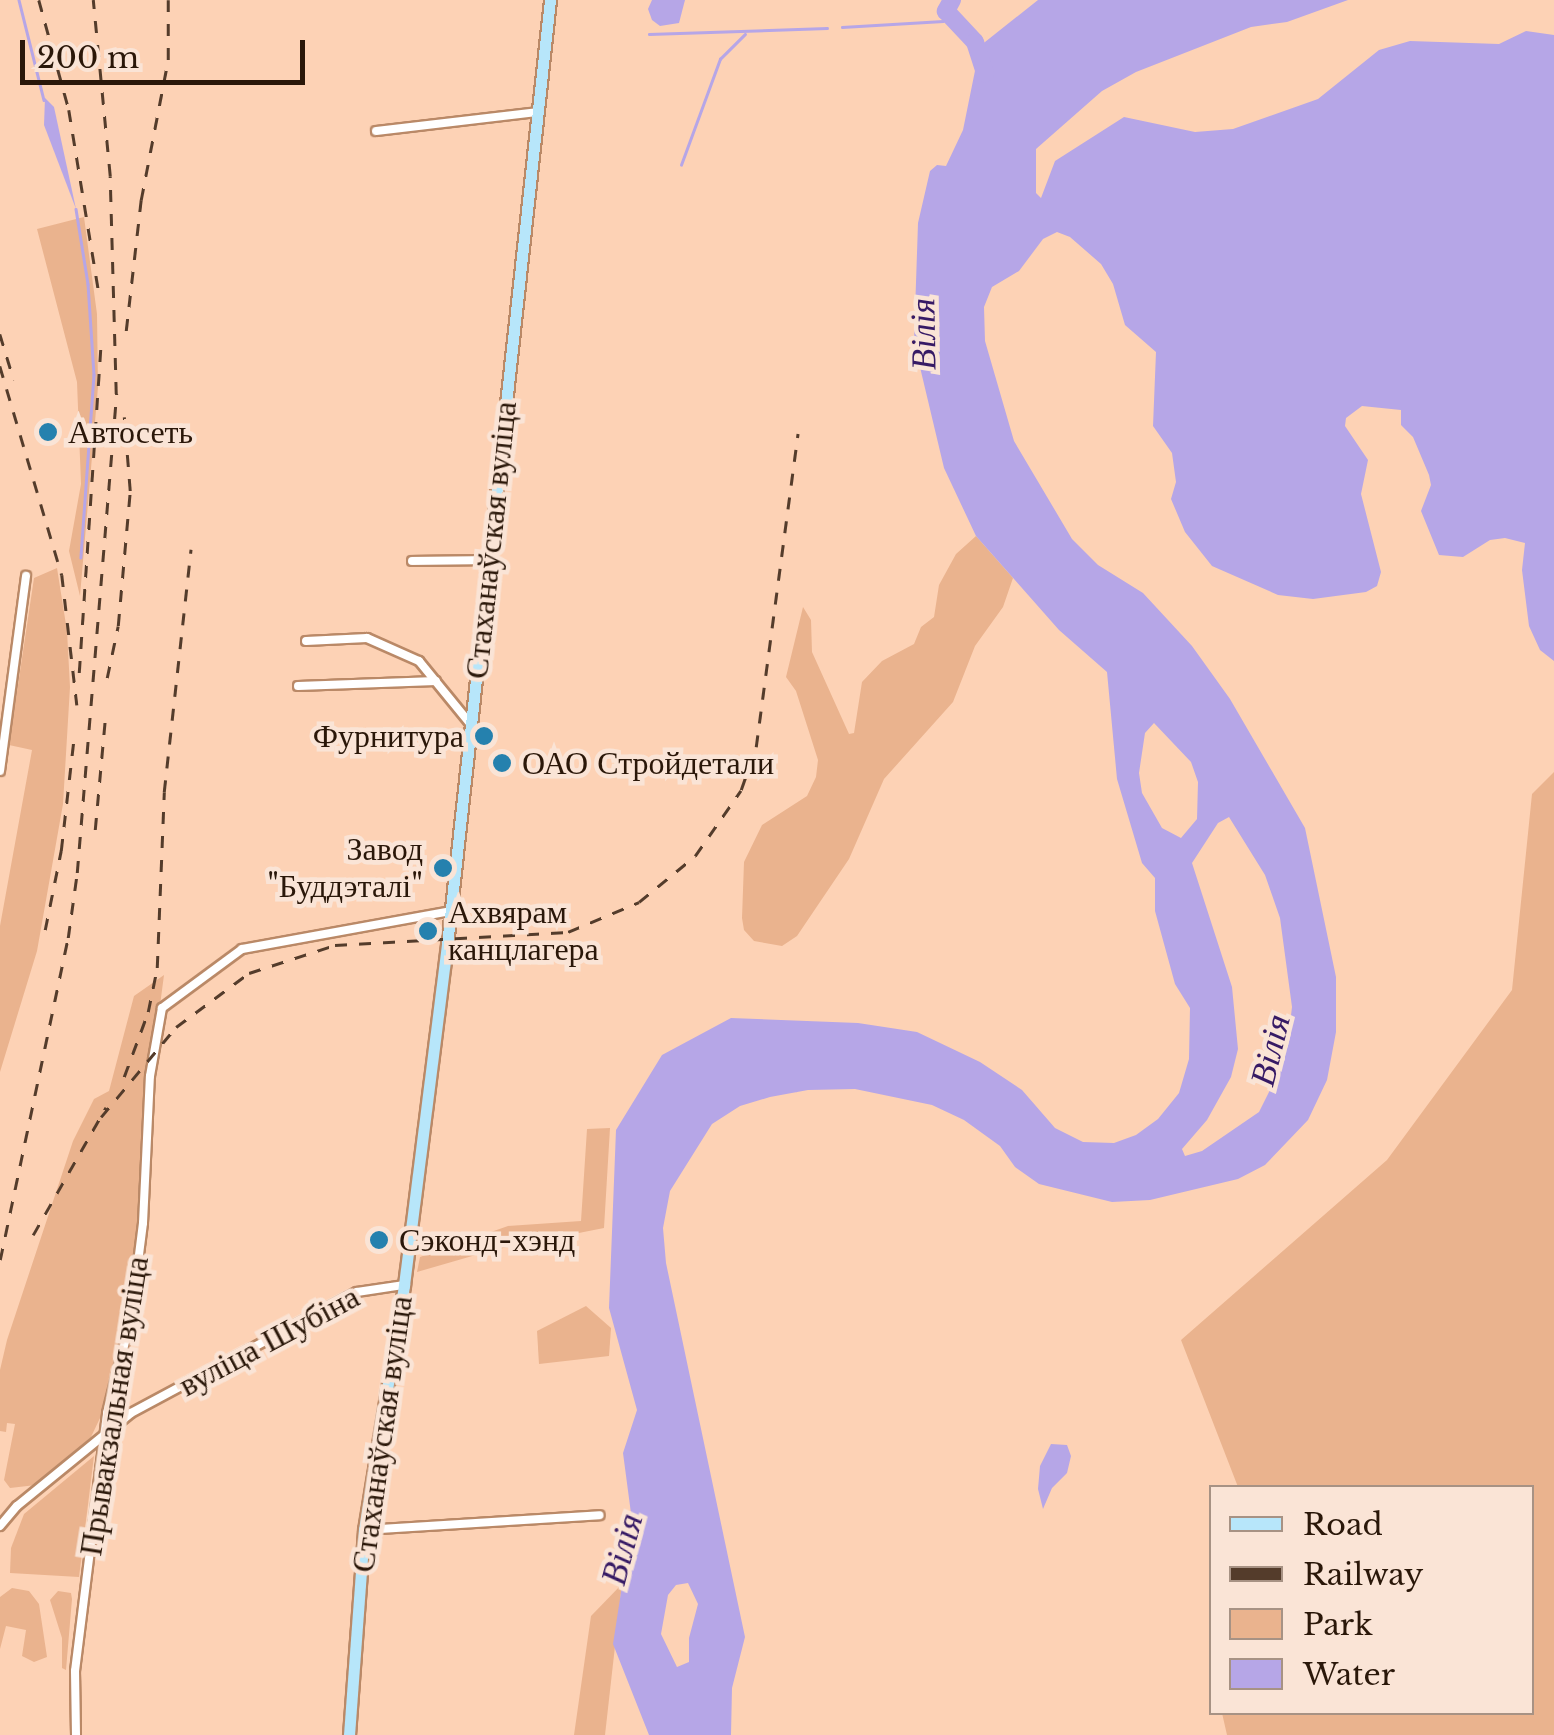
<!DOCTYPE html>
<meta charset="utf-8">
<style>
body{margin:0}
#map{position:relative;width:1554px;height:1735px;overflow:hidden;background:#fdd2b5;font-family:"Libre Baskerville",serif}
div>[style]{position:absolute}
.green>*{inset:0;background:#eab38e}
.water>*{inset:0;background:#b6a6e7}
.stream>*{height:2.5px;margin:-1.25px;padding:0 1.25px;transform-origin:1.25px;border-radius:1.25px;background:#b6a6e7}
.river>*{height:18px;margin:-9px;padding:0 9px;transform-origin:9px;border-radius:9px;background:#b6a6e7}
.roads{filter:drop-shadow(2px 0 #ba8967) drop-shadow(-2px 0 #ba8967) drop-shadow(0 2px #ba8967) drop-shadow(0 -2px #ba8967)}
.street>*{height:8px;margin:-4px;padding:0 4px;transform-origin:4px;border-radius:4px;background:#fff}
.secondary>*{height:11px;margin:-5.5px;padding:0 5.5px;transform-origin:5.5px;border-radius:5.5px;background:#b7e6fa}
.rail>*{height:2.5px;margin-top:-1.25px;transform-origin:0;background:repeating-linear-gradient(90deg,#543c2b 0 12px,transparent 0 24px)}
.dots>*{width:28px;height:28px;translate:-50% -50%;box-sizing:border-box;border:5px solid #fae4d6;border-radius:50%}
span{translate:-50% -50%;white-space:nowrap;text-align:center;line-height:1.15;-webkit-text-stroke:9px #fae4d6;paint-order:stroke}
.poi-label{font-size:32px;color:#2a1709}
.left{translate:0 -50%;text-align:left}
.right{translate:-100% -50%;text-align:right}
.street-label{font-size:32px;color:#2a1709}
.water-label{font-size:35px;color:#361a65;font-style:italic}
.legend{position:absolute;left:1209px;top:1485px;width:325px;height:230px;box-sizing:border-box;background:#fae4d6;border:2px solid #a79284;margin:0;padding:12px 18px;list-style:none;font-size:30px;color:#2a1709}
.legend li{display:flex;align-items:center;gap:20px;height:50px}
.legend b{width:50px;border:2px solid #a79284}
.scale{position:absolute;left:20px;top:40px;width:285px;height:45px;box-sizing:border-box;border:5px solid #2a1709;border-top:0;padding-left:12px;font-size:30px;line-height:35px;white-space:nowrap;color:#2a1709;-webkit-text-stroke:8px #fae4d6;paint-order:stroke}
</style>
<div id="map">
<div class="green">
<i style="clip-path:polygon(84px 217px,97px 314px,98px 387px,80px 596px,69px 551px,81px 484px,77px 382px,37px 229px)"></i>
<i style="clip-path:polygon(976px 536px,1013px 578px,1003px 607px,975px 646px,953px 702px,884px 779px,849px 859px,797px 936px,782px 946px,754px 941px,744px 930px,742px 918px,744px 862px,762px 825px,807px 796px,816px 777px,818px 760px,796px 691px,786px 677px,803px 607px,811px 620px,812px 652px,849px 734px,854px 733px,862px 682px,882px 661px,914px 644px,921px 627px,934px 617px,939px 585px,956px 554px)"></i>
<i style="clip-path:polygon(57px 568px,67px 631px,70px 687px,63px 804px,37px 951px,0 1072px,0 926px,32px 750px,9px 745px,34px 578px)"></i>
<i style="clip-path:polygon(1554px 772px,1554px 1735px,1227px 1735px,1222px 1713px,1532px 1712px,1532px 1488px,1238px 1487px,1181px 1340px,1387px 1160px,1512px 990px,1532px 794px)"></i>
<i style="clip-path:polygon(164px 975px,153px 1059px,144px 1084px,138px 1227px,127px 1318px,101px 1416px,91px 1437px,36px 1485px,10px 1488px,4px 1480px,15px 1424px,7px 1423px,6px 1432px,0 1431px,0 1370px,7px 1340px,73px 1141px,94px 1099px,109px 1091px,134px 996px)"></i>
<i style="clip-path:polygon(610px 1128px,604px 1228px,493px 1250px,417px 1272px,420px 1257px,508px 1226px,581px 1221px,587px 1129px)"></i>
<i style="clip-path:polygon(586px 1306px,611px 1328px,609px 1356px,539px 1364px,537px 1331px)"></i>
<i style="clip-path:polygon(94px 1456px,79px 1577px,10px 1573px,11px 1548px,24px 1514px)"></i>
<i style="clip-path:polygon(622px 1584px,605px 1735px,574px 1735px,591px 1616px)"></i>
<i style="clip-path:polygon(12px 1588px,29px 1591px,39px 1604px,47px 1657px,34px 1662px,22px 1656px,26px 1630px,6px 1626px,0 1649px,0 1597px)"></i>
<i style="clip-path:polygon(58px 1591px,71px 1593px,72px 1599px,66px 1670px,62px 1668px,62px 1638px,50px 1600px)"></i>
</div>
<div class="water">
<i style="clip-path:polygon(652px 0,685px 0,679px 23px,660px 26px,652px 20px,648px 9px)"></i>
<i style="clip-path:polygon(evenodd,1038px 0,1348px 0,1287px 22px,1251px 27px,1136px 72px,1102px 91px,1036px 149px,1036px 193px,1041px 198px,1055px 161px,1124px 117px,1195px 132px,1233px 129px,1318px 99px,1379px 50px,1410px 41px,1499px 44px,1526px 31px,1554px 35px,1554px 661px,1540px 650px,1529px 626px,1522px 570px,1525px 543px,1505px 538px,1490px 540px,1463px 557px,1439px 555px,1421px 511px,1431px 485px,1429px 475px,1413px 437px,1401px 425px,1401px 410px,1362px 406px,1346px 418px,1345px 426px,1368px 460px,1361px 494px,1381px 572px,1377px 586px,1366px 592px,1313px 599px,1278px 595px,1212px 566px,1185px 532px,1171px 499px,1176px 482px,1172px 453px,1153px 426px,1156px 352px,1125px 325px,1113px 284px,1101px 264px,1070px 237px,1057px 232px,1043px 239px,1019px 271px,992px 287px,984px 307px,985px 341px,1014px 441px,1072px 539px,1098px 565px,1143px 593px,1192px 646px,1230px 699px,1305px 828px,1336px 977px,1336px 1032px,1327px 1080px,1308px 1120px,1265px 1165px,1238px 1179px,1150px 1200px,1112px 1202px,1039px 1184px,1015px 1167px,1000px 1146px,964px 1120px,932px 1105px,855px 1089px,808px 1090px,770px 1097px,740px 1106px,712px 1124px,670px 1191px,663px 1228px,666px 1263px,745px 1637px,732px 1688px,731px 1735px,649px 1735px,613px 1644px,632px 1521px,623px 1453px,637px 1410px,609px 1308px,616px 1130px,662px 1055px,731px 1018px,858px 1023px,917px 1032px,980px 1062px,1022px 1090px,1055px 1128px,1083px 1142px,1114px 1143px,1136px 1135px,1158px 1119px,1179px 1093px,1189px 1059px,1190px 1008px,1175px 984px,1155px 911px,1155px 878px,1142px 863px,1117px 779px,1107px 672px,1059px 630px,976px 536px,944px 468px,914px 342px,918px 223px,930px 171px,937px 165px,946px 166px,963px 130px,980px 46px,1038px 0,1154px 723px,1191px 762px,1198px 782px,1197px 819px,1181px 838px,1162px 828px,1142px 793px,1139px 773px,1145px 733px,1154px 723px,1038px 0,1229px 817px,1265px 875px,1280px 918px,1292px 1007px,1289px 1032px,1283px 1064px,1259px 1112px,1202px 1151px,1185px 1156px,1182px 1149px,1207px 1120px,1231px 1077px,1238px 1049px,1232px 987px,1192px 863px,1218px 823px,1229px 817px,1038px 0,688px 1583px,698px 1604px,689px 1638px,689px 1662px,677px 1667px,661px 1634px,668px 1595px,676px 1585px,688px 1583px)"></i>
<i style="clip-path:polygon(45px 98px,54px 107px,76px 209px,44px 125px)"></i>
<i style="clip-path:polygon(1051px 1444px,1067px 1445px,1071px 1456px,1067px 1473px,1052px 1488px,1043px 1509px,1038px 1489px,1040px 1466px)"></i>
</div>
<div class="stream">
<i style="left:19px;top:0;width:103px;rotate:76deg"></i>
<i style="left:842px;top:27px;width:101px;rotate:-3.4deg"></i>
<i style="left:649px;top:34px;width:178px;rotate:-1.9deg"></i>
<i style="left:681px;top:165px;width:113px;rotate:-69.8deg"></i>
<i style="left:720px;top:59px;width:35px;rotate:-45deg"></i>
<i style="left:76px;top:209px;width:76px;rotate:80.9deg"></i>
<i style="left:88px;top:284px;width:91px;rotate:86.2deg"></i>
<i style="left:94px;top:375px;width:183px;rotate:94.1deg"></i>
</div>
<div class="river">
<i style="left:952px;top:0;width:13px;rotate:119deg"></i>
<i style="left:946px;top:11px;width:42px;rotate:46.9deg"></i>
<i style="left:975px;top:42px;width:33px;rotate:72deg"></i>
</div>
<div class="roads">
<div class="street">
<i style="left:376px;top:131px;width:162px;rotate:-6.7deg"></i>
<i style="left:412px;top:561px;width:79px;rotate:-0.7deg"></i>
<i style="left:306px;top:641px;width:61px;rotate:-2.8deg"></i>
<i style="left:367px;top:638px;width:57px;rotate:23.9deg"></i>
<i style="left:419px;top:661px;width:84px;rotate:50.8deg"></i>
<i style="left:298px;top:686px;width:138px;rotate:-2.1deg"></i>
<i style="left:0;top:771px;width:197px;rotate:-82.4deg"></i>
<i style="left:0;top:1526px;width:26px;rotate:-50deg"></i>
<i style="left:17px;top:1506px;width:147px;rotate:-39.2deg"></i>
<i style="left:131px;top:1413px;width:256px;rotate:-28.2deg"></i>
<i style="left:357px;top:1292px;width:48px;rotate:-8.5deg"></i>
<i style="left:364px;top:1530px;width:236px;rotate:-3.6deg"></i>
<i style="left:76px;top:1735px;width:64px;rotate:-90.9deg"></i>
<i style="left:75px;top:1671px;width:260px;rotate:-82.9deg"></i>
<i style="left:107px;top:1413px;width:98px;rotate:-75.8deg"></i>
<i style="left:131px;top:1318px;width:96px;rotate:-82.8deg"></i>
<i style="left:143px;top:1223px;width:147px;rotate:-87.3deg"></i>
<i style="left:150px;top:1076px;width:69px;rotate:-80deg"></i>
<i style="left:162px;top:1008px;width:99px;rotate:-36.4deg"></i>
<i style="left:242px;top:949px;width:212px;rotate:-10.3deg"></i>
</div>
<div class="secondary">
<i style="left:349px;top:1735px;width:206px;rotate:-85.8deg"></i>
<i style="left:364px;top:1530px;width:248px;rotate:-80.7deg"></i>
<i style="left:404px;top:1285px;width:343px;rotate:-82.8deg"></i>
<i style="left:447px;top:945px;width:951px;rotate:-83.78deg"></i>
</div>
</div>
<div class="rail">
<i style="left:39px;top:0;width:114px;rotate:74.7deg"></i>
<i style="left:69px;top:110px;width:185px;rotate:80.7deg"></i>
<i style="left:126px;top:331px;width:132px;rotate:-83.5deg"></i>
<i style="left:141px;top:200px;width:143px;rotate:-79.1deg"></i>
<i style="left:168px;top:60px;width:60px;rotate:-90deg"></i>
<i style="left:0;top:334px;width:48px;rotate:73.1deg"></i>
<i style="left:0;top:366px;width:218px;rotate:73.5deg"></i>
<i style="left:62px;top:575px;width:131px;rotate:83.4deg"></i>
<i style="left:79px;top:673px;width:336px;rotate:-86.2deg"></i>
<i style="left:107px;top:678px;width:53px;rotate:-78.1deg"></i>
<i style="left:118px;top:626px;width:136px;rotate:-84.9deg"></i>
<i style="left:130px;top:491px;width:74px;rotate:-94.6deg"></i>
<i style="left:95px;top:830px;width:109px;rotate:-84.8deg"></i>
<i style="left:45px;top:930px;width:81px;rotate:-78.6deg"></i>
<i style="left:61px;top:851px;width:115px;rotate:-83.5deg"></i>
<i style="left:124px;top:1077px;width:69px;rotate:-69.7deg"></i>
<i style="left:148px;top:1012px;width:45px;rotate:-78.4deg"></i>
<i style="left:157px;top:968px;width:176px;rotate:-87.7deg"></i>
<i style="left:164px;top:792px;width:244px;rotate:-83.7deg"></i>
<i style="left:101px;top:1117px;width:117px;rotate:-50.2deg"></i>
<i style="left:176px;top:1027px;width:91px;rotate:-36.5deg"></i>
<i style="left:249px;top:973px;width:90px;rotate:-18deg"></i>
<i style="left:335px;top:945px;width:233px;rotate:-3.2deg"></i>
<i style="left:568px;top:932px;width:77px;rotate:-22.9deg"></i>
<i style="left:639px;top:902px;width:72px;rotate:-39.4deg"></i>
<i style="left:695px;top:856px;width:80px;rotate:-55.1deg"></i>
<i style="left:741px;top:790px;width:46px;rotate:-70.8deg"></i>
<i style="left:756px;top:747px;width:316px;rotate:-82.4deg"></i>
<i style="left:33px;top:1235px;width:147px;rotate:-60.3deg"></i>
<i style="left:0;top:1260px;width:329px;rotate:-78.1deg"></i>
<i style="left:68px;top:938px;width:66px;rotate:-82.1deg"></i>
<i style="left:77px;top:873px;width:481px;rotate:-85.3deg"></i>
<i style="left:116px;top:394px;width:218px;rotate:-91.6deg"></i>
<i style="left:110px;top:176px;width:177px;rotate:-95.5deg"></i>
</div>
<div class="dots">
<i style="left:48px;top:432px;background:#2581ae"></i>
<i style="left:484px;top:736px;background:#2581ae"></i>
<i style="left:502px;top:763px;background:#2581ae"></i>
<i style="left:443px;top:868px;background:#2581ae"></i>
<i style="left:428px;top:931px;background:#2581ae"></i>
<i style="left:379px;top:1240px;background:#2581ae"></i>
</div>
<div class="poi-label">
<span class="left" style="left:68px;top:432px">Автосеть</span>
<span class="right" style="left:464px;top:736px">Фурнитура</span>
<span class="left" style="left:522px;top:763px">ОАО Стройдетали</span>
<span class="right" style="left:423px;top:868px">Завод<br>"Буддэталі"</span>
<span class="left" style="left:448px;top:931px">Ахвярам<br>канцлагера</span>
<span class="left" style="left:399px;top:1240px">Сэконд-хэнд</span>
</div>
<div class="street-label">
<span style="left:491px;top:540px;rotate:-84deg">Стаханаўская вуліца</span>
<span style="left:269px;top:1341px;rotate:-28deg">вуліца Шубіна</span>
<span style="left:114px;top:1406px;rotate:-81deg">Прывакзальная вуліца</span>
<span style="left:382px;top:1434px;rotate:-82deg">Стаханаўская вуліца</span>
</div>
<div class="water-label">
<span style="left:923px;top:334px;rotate:-91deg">Вілія</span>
<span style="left:1270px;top:1050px;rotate:-76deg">Вілія</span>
<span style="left:622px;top:1549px;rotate:-75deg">Вілія</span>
</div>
<ul class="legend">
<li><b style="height:12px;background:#b7e6fa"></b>Road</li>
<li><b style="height:12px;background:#543c2b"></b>Railway</li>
<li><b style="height:28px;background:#eab38e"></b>Park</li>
<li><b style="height:28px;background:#b6a6e7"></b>Water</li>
</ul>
<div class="scale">200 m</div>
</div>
